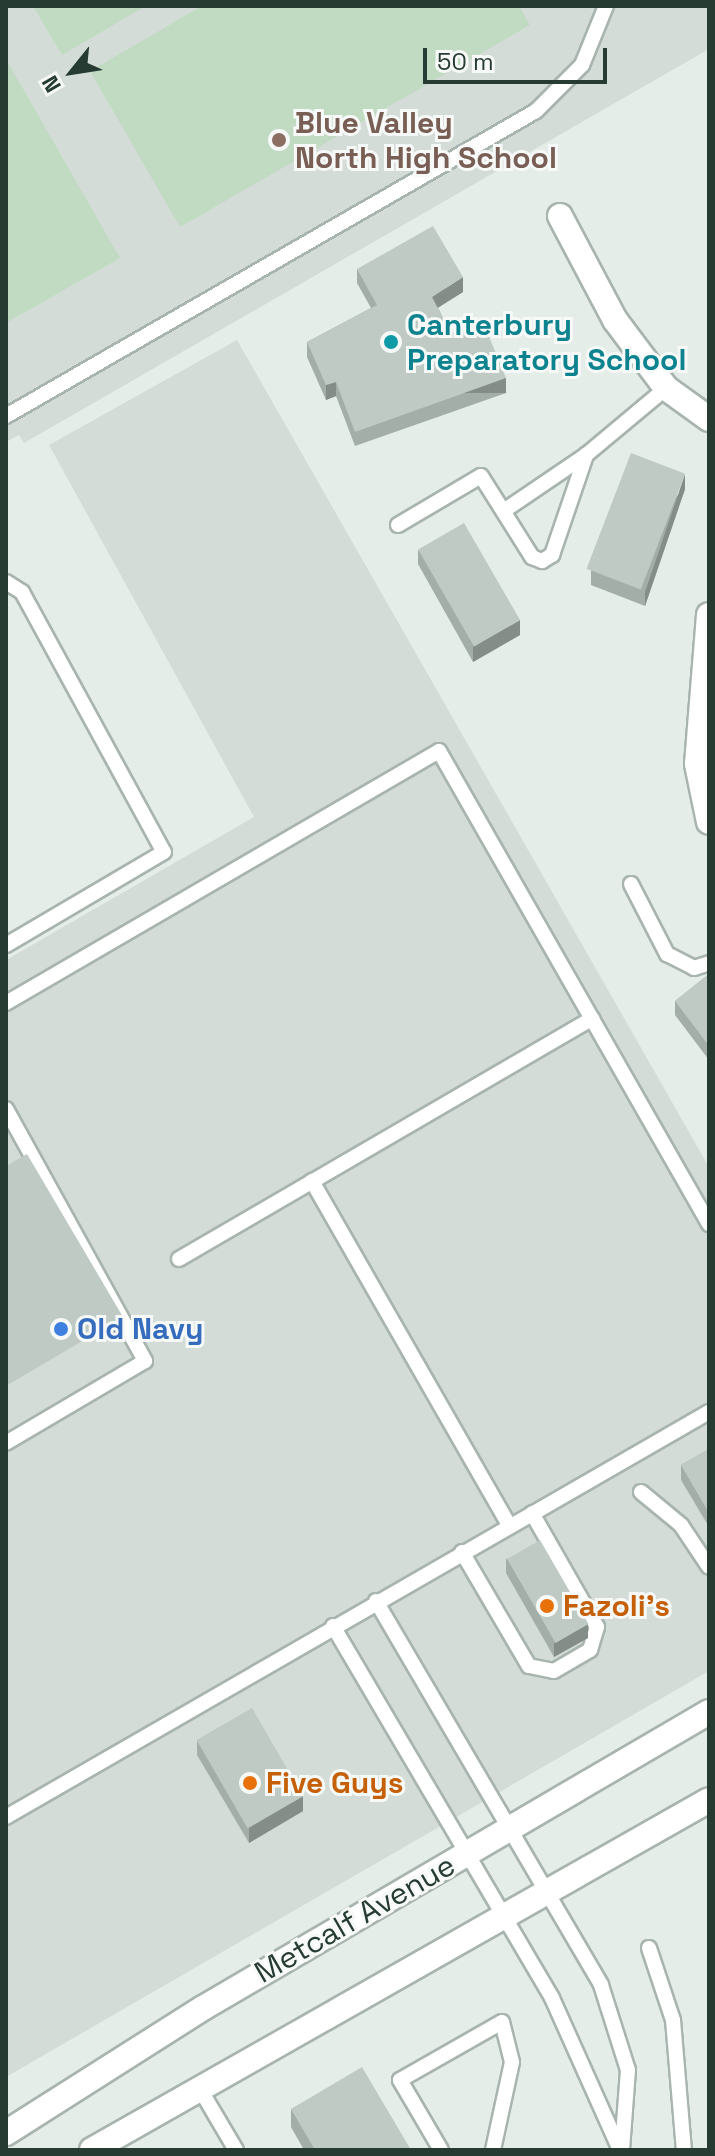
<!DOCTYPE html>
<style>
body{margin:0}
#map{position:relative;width:715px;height:2156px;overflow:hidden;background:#e5ede8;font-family:"Space Grotesk",sans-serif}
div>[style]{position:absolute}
.built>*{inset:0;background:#d4dcd7}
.green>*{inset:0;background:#c1dbc3}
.roads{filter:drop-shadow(2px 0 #a8b4ae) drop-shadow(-2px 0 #a8b4ae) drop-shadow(0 2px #a8b4ae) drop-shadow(0 -2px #a8b4ae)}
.service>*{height:14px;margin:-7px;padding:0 7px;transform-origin:7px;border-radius:7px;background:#fff}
.minor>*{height:24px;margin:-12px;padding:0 12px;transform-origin:12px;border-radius:12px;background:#fff}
.secondary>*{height:24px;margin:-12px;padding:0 12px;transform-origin:12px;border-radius:12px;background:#fff}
.wall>*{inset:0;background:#a3aea8}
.shaded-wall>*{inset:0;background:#858d88;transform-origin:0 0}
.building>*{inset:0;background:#becac3;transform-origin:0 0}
.dots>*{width:22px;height:22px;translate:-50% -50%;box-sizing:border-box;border:4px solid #f6f9f7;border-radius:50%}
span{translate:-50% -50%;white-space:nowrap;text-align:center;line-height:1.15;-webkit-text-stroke:6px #f6f9f7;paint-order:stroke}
.education-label{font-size:30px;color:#785e54;font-weight:700}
.left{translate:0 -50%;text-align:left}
.culture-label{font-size:30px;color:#0d838f;font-weight:700}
.shop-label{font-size:30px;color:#366cbe;font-weight:700}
.food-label{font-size:30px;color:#c56008;font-weight:700}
.street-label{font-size:30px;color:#263c32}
.frame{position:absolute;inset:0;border:8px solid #263c32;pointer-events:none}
.north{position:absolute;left:32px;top:32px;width:80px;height:80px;-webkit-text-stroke:6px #f6f9f7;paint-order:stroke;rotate:240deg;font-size:22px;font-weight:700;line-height:32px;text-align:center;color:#263c32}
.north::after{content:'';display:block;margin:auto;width:28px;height:36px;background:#263c32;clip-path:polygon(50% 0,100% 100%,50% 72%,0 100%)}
.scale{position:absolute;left:423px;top:48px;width:184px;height:36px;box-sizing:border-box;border:4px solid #263c32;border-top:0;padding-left:10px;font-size:24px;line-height:28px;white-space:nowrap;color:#263c32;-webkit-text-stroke:6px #f6f9f7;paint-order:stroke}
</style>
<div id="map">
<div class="built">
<i style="clip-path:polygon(6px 6px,709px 6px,709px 49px,24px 443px,19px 435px,6px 442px)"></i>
<i style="clip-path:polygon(237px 340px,709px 1167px,709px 1671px,6px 2077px,6px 960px,254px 817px,49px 445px)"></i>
</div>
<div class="green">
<i style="clip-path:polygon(33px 6px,146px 6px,62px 55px)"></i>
<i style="clip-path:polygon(202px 6px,519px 6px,530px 25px,180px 227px,90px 71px)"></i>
<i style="clip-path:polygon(6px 59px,120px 258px,6px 323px)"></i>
</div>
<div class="roads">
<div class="service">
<i style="left:6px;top:416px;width:611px;rotate:-29.92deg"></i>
<i style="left:536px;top:111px;width:65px;rotate:-45deg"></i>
<i style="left:582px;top:65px;width:64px;rotate:-67.9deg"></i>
<i style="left:505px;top:510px;width:98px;rotate:-34.2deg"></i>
<i style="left:586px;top:455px;width:104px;rotate:-39.9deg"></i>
<i style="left:398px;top:525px;width:96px;rotate:-30.6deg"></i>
<i style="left:481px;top:476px;width:96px;rotate:57.8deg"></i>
<i style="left:532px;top:557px;width:11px;rotate:22deg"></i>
<i style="left:542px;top:561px;width:12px;rotate:-31deg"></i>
<i style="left:552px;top:555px;width:106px;rotate:-71.2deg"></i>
<i style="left:6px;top:582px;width:19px;rotate:32deg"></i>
<i style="left:22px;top:592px;width:296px;rotate:61.4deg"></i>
<i style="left:164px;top:852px;width:183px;rotate:149.5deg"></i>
<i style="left:631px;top:884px;width:79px;rotate:62.8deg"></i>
<i style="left:667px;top:954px;width:30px;rotate:27deg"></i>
<i style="left:694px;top:968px;width:16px;rotate:-18deg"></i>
<i style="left:6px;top:1003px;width:501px;rotate:-30.2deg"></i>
<i style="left:439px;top:751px;width:545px;rotate:60.28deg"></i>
<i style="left:6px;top:1109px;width:288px;rotate:61.1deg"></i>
<i style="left:145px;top:1361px;width:161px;rotate:149.5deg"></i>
<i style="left:312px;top:1181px;width:396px;rotate:60.2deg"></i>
<i style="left:179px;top:1259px;width:478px;rotate:-30.2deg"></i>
<i style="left:641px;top:1492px;width:52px;rotate:39.5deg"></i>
<i style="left:681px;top:1525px;width:50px;rotate:56.3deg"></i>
<i style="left:462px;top:1552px;width:132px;rotate:59.6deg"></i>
<i style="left:529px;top:1666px;width:25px;rotate:11deg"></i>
<i style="left:554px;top:1671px;width:42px;rotate:-30.3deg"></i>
<i style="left:590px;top:1650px;width:24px;rotate:-73deg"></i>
<i style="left:597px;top:1627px;width:131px;rotate:-119.7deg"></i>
<i style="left:376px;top:1601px;width:445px;rotate:59.6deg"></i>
<i style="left:601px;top:1985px;width:89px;rotate:72.4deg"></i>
<i style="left:628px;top:2070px;width:80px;rotate:94.3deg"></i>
<i style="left:333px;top:1626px;width:432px;rotate:59.5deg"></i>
<i style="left:552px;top:1998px;width:167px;rotate:65.9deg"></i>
<i style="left:6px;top:1817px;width:811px;rotate:-29.95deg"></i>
<i style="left:649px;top:1948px;width:76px;rotate:71.6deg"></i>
<i style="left:673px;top:2020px;width:130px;rotate:85.2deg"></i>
<i style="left:200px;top:2089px;width:71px;rotate:59.5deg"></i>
<i style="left:441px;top:2150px;width:81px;rotate:-120.4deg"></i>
<i style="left:400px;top:2080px;width:117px;rotate:-29.6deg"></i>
<i style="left:502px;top:2022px;width:41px;rotate:76deg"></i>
<i style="left:512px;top:2062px;width:90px;rotate:102.2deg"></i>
</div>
<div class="minor">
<i style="left:560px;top:216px;width:118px;rotate:62.1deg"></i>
<i style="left:615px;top:320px;width:85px;rotate:53.1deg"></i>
<i style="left:666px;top:388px;width:53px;rotate:35.8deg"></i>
<i style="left:709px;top:615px;width:149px;rotate:94.6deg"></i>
<i style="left:697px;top:764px;width:59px;rotate:78.3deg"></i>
</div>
<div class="secondary">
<i style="left:6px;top:2133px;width:233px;rotate:-32.4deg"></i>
<i style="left:203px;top:2008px;width:586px;rotate:-30.33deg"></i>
<i style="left:92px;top:2150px;width:709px;rotate:-29.56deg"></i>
</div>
</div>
<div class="wall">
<i style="clip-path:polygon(357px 269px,463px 292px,438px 308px,451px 333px,506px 393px,355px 446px,336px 396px,326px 400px,307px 357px,307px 342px,371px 308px,357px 283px)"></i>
<i style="clip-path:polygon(685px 489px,645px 606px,591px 585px,591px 570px)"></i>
<i style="clip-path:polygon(418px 550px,520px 635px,473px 662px,418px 564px)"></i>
<i style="clip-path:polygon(709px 974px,709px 1060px,675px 1015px,675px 1001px)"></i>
<i style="clip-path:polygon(709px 1449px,709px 1527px,681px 1480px,681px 1465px)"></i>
<i style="clip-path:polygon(506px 1558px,588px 1638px,554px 1657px,506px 1573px)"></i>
<i style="clip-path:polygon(197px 1740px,303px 1811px,249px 1843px,197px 1755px)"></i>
<i style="clip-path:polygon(291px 2109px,411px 2150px,304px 2150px,291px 2127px)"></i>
</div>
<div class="shaded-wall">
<i style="clip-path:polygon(463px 277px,463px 292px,432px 311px,432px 297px)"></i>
<i style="left:506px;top:378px;width:15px;height:160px;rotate:90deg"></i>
<i style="clip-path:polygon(336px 382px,336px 396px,326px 400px,326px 385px)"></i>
<i style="clip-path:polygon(685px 474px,685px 489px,645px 606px,645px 592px)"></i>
<i style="clip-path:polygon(520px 620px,520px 635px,473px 662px,473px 647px)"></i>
<i style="left:123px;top:1317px;width:18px;height:136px;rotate:90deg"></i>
<i style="clip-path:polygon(588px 1624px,588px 1638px,554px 1657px,554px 1643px)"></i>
<i style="clip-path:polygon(303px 1796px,303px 1811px,249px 1843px,249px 1828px)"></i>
</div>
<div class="building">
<i style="clip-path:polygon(433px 226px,463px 277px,432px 297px,451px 333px,483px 322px,506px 378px,355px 432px,336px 382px,326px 385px,307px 342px,377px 305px,357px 269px)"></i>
<i style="left:631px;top:453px;width:58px;height:124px;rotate:21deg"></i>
<i style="left:464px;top:523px;width:112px;height:53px;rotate:60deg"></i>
<i style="clip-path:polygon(709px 974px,709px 1046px,675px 1001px)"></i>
<i style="clip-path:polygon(27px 1154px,123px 1317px,6px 1386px,6px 1166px)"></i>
<i style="clip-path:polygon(709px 1449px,709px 1513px,681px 1465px)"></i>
<i style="left:540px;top:1540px;width:97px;height:38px;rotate:60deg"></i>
<i style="left:252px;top:1708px;width:102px;height:64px;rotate:60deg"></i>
<i style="clip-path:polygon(362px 2067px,411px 2150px,315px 2150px,291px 2109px)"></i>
</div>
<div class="dots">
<i style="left:279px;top:140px;background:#8d6e63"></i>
<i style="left:391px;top:342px;background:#0f9aa8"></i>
<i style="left:61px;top:1329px;background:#3f7fe0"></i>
<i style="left:547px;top:1606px;background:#e8710a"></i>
<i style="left:250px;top:1783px;background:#e8710a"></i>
</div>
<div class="education-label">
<span class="left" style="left:295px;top:140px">Blue Valley<br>North High School</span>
</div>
<div class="culture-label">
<span class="left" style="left:407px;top:342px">Canterbury<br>Preparatory School</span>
</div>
<div class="shop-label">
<span class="left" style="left:77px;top:1329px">Old Navy</span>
</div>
<div class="food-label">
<span class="left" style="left:563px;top:1606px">Fazoli's</span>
<span class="left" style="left:266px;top:1783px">Five Guys</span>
</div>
<div class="street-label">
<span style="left:355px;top:1919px;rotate:-30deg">Metcalf Avenue</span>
</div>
<div class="frame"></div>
<div class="north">N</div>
<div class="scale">50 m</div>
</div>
